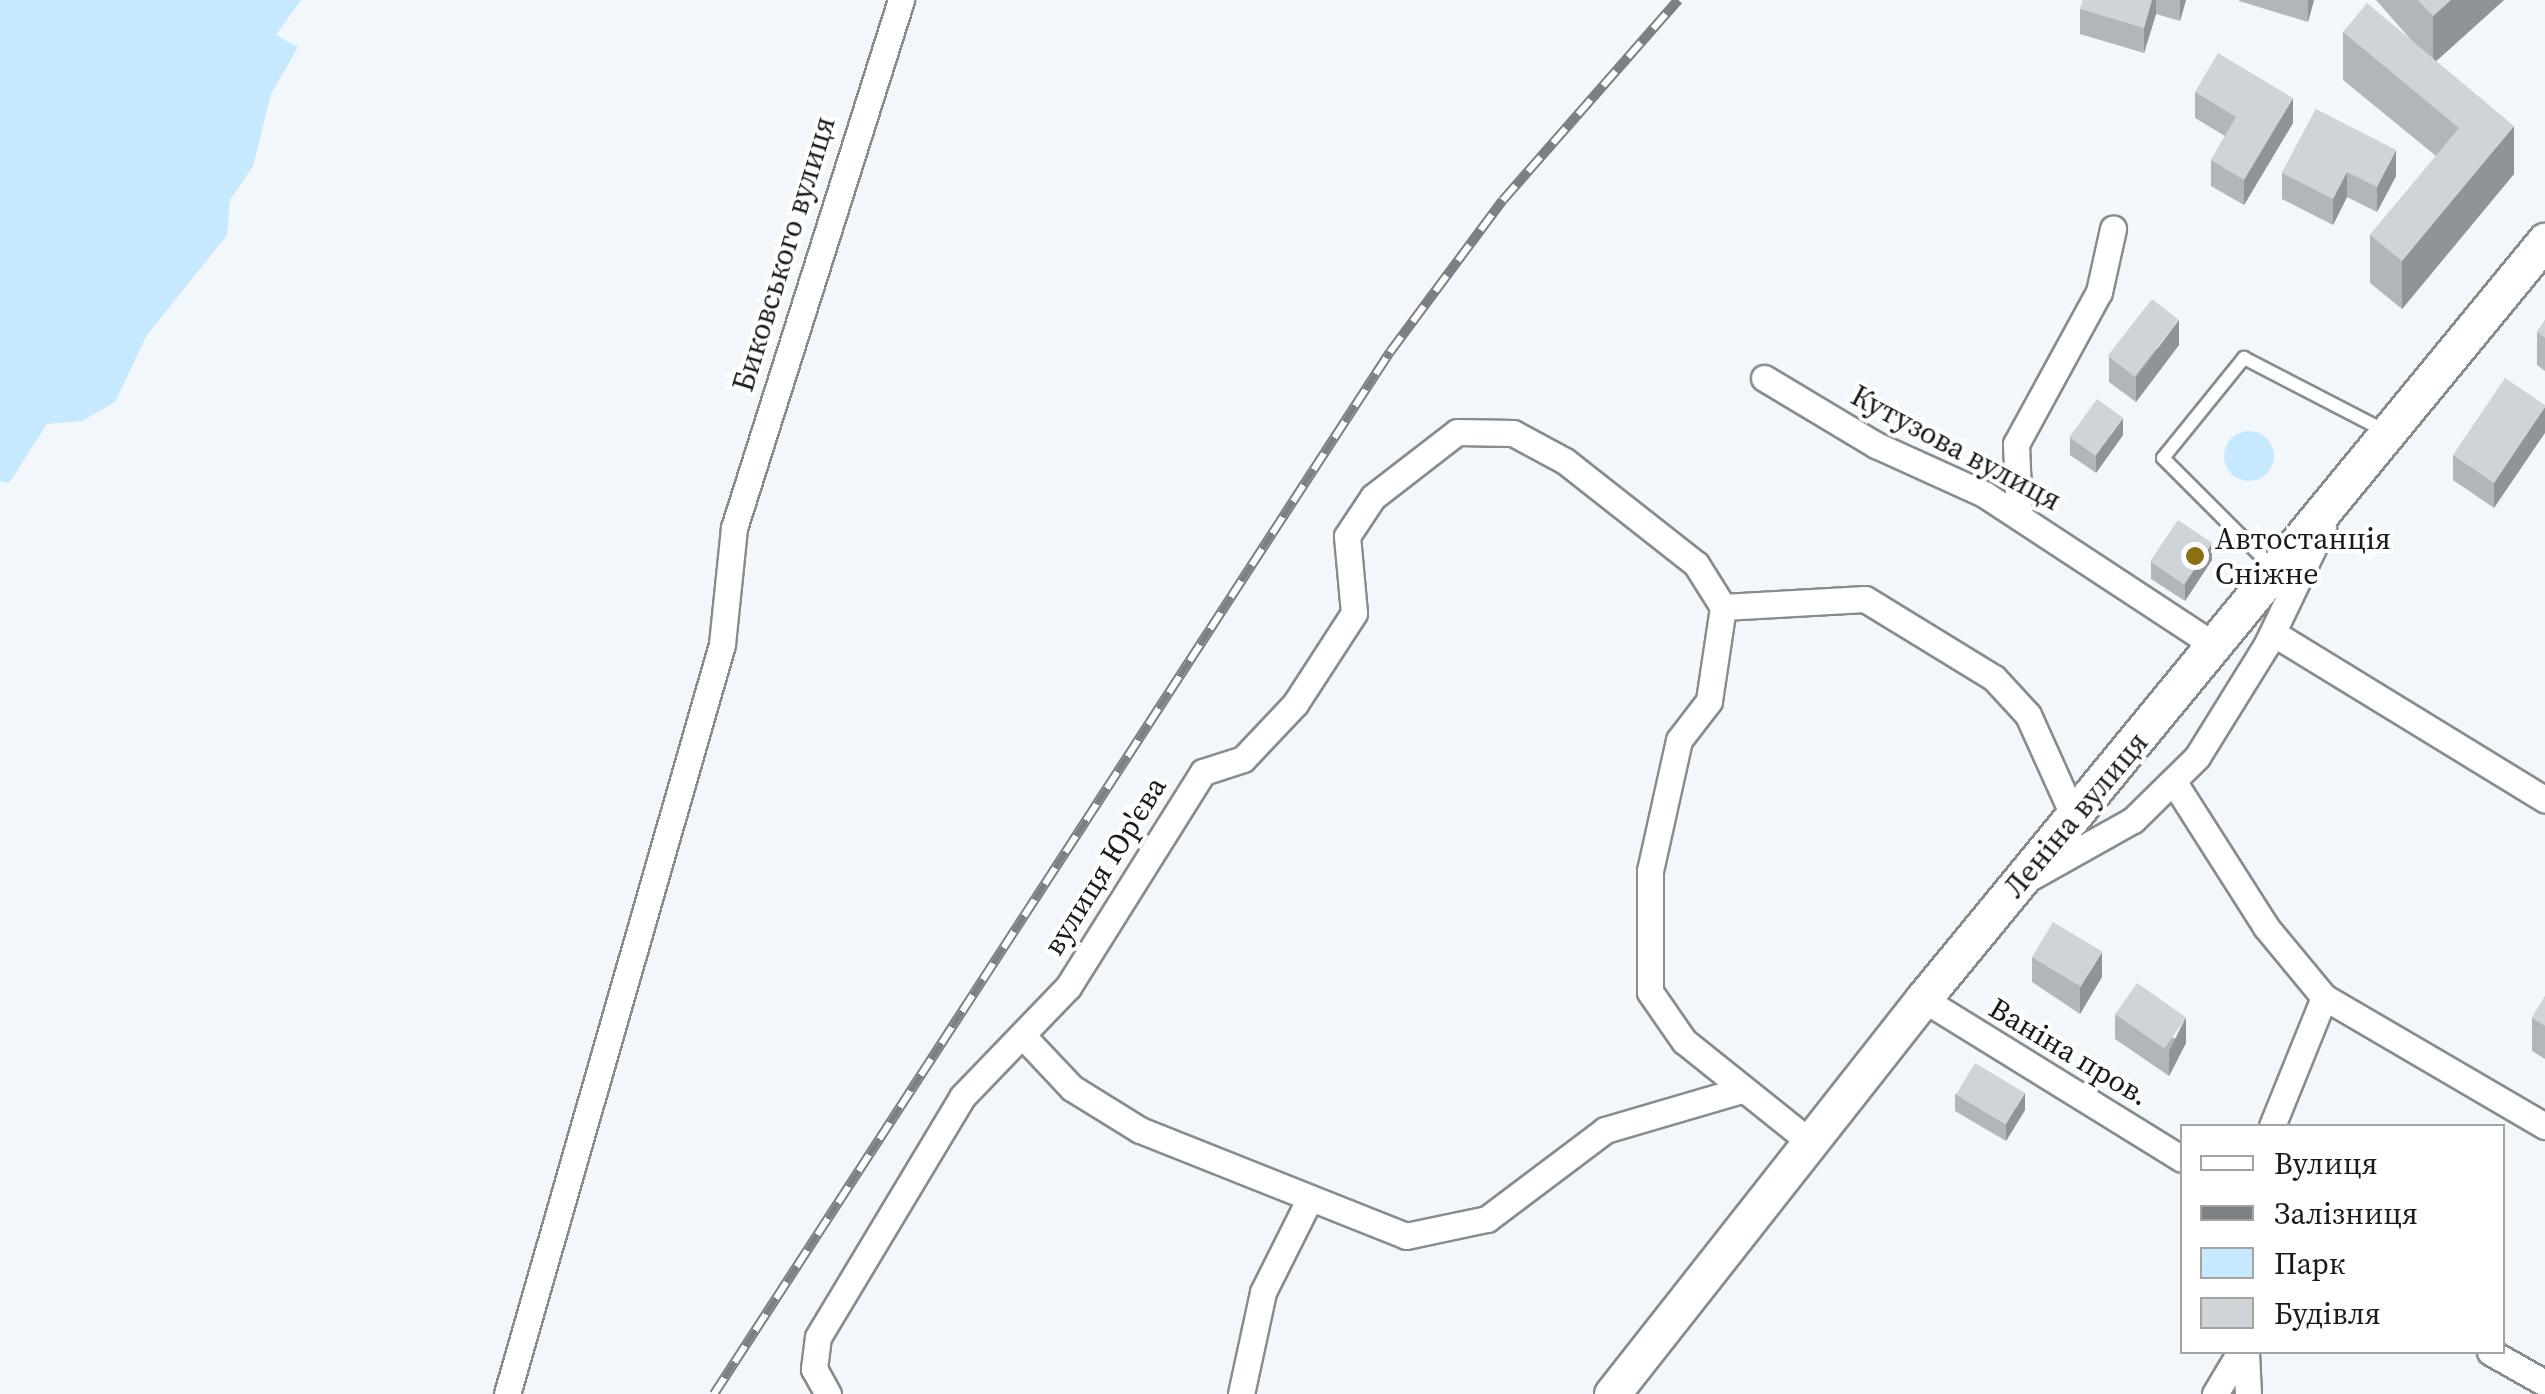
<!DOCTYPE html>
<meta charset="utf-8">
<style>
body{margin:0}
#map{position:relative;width:2545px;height:1394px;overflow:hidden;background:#f1f7fb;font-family:"Source Serif 4",serif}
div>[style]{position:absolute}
.green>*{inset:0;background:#c6e9ff}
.round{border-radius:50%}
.roads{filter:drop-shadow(2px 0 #878c8f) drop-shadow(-2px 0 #878c8f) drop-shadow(0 2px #878c8f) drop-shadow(0 -2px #878c8f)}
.service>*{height:12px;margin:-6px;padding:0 6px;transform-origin:6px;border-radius:6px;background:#fff}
.minor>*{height:25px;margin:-12.5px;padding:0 12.5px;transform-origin:12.5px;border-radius:12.5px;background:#fff}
.secondary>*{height:35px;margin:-17.5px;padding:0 17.5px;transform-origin:17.5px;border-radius:17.5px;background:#fff}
.rail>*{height:10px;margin-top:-5px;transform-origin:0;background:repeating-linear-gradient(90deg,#fff 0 19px,#7c8083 0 38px);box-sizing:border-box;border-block:2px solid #7c8083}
.wall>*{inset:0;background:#b2b6ba}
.shaded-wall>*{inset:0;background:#919497}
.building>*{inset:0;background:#cfd4d8;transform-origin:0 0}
.dots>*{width:28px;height:28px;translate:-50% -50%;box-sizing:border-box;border:5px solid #fff;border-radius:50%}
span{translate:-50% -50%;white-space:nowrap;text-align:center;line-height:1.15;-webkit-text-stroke:8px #fff;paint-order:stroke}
.street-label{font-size:30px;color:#181a1b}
.poi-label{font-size:30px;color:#181a1b}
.left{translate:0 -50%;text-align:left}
.legend{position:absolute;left:2180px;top:1124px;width:325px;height:230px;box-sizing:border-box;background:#fff;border:2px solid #a3a3a4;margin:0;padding:12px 18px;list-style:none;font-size:30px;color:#181a1b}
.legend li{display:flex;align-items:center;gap:20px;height:50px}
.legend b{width:50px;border:2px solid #a3a3a4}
</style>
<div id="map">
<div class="green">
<i style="clip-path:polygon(0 0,301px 0,276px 35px,298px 47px,271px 94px,253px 166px,230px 200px,227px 235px,147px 335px,115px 402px,82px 421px,47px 424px,9px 483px,0 481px)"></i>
<i class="round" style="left:2224px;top:431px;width:50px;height:50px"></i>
</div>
<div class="roads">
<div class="service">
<i style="left:2274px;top:569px;width:157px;rotate:-135deg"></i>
<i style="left:2163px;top:458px;width:129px;rotate:-51deg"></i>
<i style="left:2244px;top:358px;width:159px;rotate:27.4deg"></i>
</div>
<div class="minor">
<i style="left:1764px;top:378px;width:131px;rotate:30.9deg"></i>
<i style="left:1876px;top:445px;width:119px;rotate:24.4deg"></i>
<i style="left:1984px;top:494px;width:277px;rotate:33.3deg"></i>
<i style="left:2019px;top:516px;width:72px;rotate:-92.4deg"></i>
<i style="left:2016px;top:444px;width:173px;rotate:-61.4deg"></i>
<i style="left:2099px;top:292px;width:65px;rotate:-77.5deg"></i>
<i style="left:1723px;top:607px;width:142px;rotate:-3.2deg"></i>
<i style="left:1865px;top:599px;width:151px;rotate:31.5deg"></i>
<i style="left:1994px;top:678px;width:50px;rotate:47.4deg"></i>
<i style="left:2028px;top:715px;width:112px;rotate:65.7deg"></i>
<i style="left:2273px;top:633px;width:319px;rotate:31.5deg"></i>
<i style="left:2175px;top:784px;width:169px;rotate:57.5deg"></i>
<i style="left:2266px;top:927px;width:91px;rotate:50.4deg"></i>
<i style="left:2324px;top:997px;width:256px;rotate:30.3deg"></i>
<i style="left:2031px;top:877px;width:117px;rotate:-29.2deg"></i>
<i style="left:2133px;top:820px;width:90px;rotate:-44.5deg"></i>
<i style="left:2197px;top:757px;width:133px;rotate:-58.2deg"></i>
<i style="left:2267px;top:644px;width:130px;rotate:-64.4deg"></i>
<i style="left:1923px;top:999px;width:304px;rotate:31.7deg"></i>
<i style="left:1022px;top:1035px;width:73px;rotate:46.7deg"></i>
<i style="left:1072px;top:1088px;width:80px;rotate:31.7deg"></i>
<i style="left:1140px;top:1130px;width:286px;rotate:21.7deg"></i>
<i style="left:1406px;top:1236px;width:83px;rotate:-11.9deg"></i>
<i style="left:1487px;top:1219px;width:148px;rotate:-37deg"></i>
<i style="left:1605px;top:1130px;width:143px;rotate:-16.3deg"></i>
<i style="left:2272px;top:1126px;width:139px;rotate:-68deg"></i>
<i style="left:2246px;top:1352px;width:42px;rotate:87.3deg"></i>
<i style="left:2490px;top:1352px;width:63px;rotate:29.4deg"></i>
<i style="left:507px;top:1394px;width:780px;rotate:-74deg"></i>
<i style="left:722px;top:644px;width:117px;rotate:-84.1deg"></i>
<i style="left:734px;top:528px;width:554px;rotate:-72.45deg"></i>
<i style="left:828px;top:1394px;width:29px;rotate:-119deg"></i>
<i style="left:814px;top:1369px;width:32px;rotate:-83deg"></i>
<i style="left:818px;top:1337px;width:280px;rotate:-59deg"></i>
<i style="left:962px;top:1097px;width:153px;rotate:-46.1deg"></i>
<i style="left:1068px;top:987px;width:254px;rotate:-57.9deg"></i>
<i style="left:1203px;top:772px;width:42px;rotate:-18deg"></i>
<i style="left:1243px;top:759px;width:76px;rotate:-46.6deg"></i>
<i style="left:1295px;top:704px;width:108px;rotate:-57deg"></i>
<i style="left:1354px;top:613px;width:77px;rotate:-95.2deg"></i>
<i style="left:1347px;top:536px;width:47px;rotate:-56.3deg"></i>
<i style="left:1373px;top:497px;width:106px;rotate:-37.7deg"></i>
<i style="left:1457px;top:432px;width:56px;rotate:1deg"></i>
<i style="left:1513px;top:433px;width:59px;rotate:28.3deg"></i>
<i style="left:1565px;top:461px;width:167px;rotate:38.2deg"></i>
<i style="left:1696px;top:564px;width:51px;rotate:57.9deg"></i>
<i style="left:1723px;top:607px;width:95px;rotate:98.5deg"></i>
<i style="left:1709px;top:701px;width:49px;rotate:127.6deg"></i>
<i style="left:1679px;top:740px;width:134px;rotate:102.5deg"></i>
<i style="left:1650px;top:871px;width:121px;rotate:90deg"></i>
<i style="left:1650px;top:992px;width:60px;rotate:55.2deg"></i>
<i style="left:1684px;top:1041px;width:160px;rotate:38.7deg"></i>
<i style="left:1241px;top:1394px;width:104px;rotate:-77.8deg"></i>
<i style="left:1263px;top:1292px;width:101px;rotate:-63.4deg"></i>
<i style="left:2215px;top:1394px;width:49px;rotate:-59.2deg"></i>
</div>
<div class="secondary">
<i style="left:1612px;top:1394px;width:503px;rotate:-51.79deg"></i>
<i style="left:1923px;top:999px;width:981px;rotate:-50.63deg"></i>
</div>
</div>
<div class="rail">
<i style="left:714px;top:1394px;width:1242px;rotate:-57.03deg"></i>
<i style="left:1390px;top:352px;width:189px;rotate:-53.4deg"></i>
<i style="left:1503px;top:200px;width:266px;rotate:-48.8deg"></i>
</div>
<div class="wall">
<i style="clip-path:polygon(2083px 0,2186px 0,2180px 21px,2156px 14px,2144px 53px,2080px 34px,2080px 9px)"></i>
<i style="clip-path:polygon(2239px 0,2314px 0,2308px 22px,2239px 1px)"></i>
<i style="clip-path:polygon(2376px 0,2504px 0,2436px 61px,2514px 174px,2402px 309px,2370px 283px,2370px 235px,2436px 156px,2343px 80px,2343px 32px,2412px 41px)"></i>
<i style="clip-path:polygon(2195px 92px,2293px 123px,2244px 205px,2211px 186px,2211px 160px,2225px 136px,2195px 118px)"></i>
<i style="clip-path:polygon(2316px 109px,2396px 176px,2377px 212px,2347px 197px,2333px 225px,2282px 199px,2282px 173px)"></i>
<i style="clip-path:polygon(2545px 320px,2545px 371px,2537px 365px,2537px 332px)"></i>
<i style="clip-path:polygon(2179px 345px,2136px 402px,2109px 382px,2109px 357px)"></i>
<i style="clip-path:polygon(2545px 405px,2494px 508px,2453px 480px,2453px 455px)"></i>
<i style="clip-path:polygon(2123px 435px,2096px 473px,2070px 455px,2070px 438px)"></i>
<i style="clip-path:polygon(2212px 560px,2185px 601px,2151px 579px,2151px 562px)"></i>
<i style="clip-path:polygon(2032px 957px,2102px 977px,2080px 1014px,2032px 982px)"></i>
<i style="clip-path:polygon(2545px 996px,2545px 1059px,2532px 1051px,2532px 1018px)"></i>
<i style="clip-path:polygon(2115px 1014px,2186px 1043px,2169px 1076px,2115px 1039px)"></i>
<i style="clip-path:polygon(1955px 1094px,2025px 1110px,2006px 1141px,1955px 1111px)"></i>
</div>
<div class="shaded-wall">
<i style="clip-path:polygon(2152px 0,2156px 0,2156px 14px,2144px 53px,2144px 28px)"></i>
<i style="clip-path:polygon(2180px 0,2186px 0,2180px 21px)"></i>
<i style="clip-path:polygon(2308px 0,2314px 0,2308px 22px)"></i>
<i style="clip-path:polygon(2451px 0,2504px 0,2433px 64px,2433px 16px)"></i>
<i style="clip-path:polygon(2293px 98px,2293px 123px,2244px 205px,2244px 180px)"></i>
<i style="clip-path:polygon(2514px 126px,2514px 174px,2402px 309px,2402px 261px)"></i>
<i style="clip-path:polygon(2396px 150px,2396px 176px,2377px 212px,2377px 187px)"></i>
<i style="clip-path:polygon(2347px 172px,2347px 197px,2333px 225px,2333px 199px)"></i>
<i style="clip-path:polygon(2179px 320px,2179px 345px,2136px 402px,2136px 377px)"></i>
<i style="clip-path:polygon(2545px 407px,2545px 433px,2494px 508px,2494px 483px)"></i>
<i style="clip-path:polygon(2123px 418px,2123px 435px,2096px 473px,2096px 456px)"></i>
<i style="clip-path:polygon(2212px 543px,2212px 560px,2185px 601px,2185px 584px)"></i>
<i style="clip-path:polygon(2102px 952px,2102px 977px,2080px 1014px,2080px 988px)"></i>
<i style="clip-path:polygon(2186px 1017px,2186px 1043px,2169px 1076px,2169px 1051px)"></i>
<i style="clip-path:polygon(2025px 1093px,2025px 1110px,2006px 1141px,2006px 1124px)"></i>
</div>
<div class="building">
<i style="clip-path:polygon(2083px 0,2152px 0,2144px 28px,2080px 9px)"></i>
<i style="clip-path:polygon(2418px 0,2451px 0,2433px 16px)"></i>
<i style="clip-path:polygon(2367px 3px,2514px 126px,2402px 261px,2370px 235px,2459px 128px,2343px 32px)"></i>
<i style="clip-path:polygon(2218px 53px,2293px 98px,2244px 180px,2211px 160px,2236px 117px,2195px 92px)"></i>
<i style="clip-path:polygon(2316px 109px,2396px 150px,2377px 187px,2347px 172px,2333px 199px,2282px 173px)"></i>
<i style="left:2152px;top:299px;width:34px;height:72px;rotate:38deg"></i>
<i style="clip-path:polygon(2545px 320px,2545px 338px,2537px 332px)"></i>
<i style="clip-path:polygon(2505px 378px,2545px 405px,2545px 407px,2494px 483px,2453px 455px)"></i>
<i style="left:2097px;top:399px;width:32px;height:47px;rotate:36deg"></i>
<i style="left:2178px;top:520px;width:41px;height:50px;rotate:34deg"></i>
<i style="left:2053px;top:922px;width:57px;height:41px;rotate:31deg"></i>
<i style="left:2137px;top:983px;width:60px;height:38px;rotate:35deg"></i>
<i style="clip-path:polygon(2545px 996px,2545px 1026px,2532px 1018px)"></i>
<i style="left:1975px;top:1063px;width:58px;height:37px;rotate:31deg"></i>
</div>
<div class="dots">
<i style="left:2195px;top:556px;background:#8c6f12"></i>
</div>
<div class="street-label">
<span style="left:784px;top:254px;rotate:-73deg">Биковського вулиця</span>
<span style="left:1956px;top:448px;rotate:28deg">Кутузова вулиця</span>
<span style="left:2076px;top:815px;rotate:-50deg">Леніна вулиця</span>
<span style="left:1105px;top:866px;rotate:-58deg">вулиця Юр'єва</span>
<span style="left:2069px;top:1052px;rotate:31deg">Ваніна пров.</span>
</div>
<div class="poi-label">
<span class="left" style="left:2215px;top:556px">Автостанція<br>Сніжне</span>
</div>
<ul class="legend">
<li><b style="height:12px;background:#fff"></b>Вулиця</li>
<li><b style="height:12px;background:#7c8083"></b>Залізниця</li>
<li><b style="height:28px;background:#c6e9ff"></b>Парк</li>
<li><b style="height:28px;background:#cfd4d8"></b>Будівля</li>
</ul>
</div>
